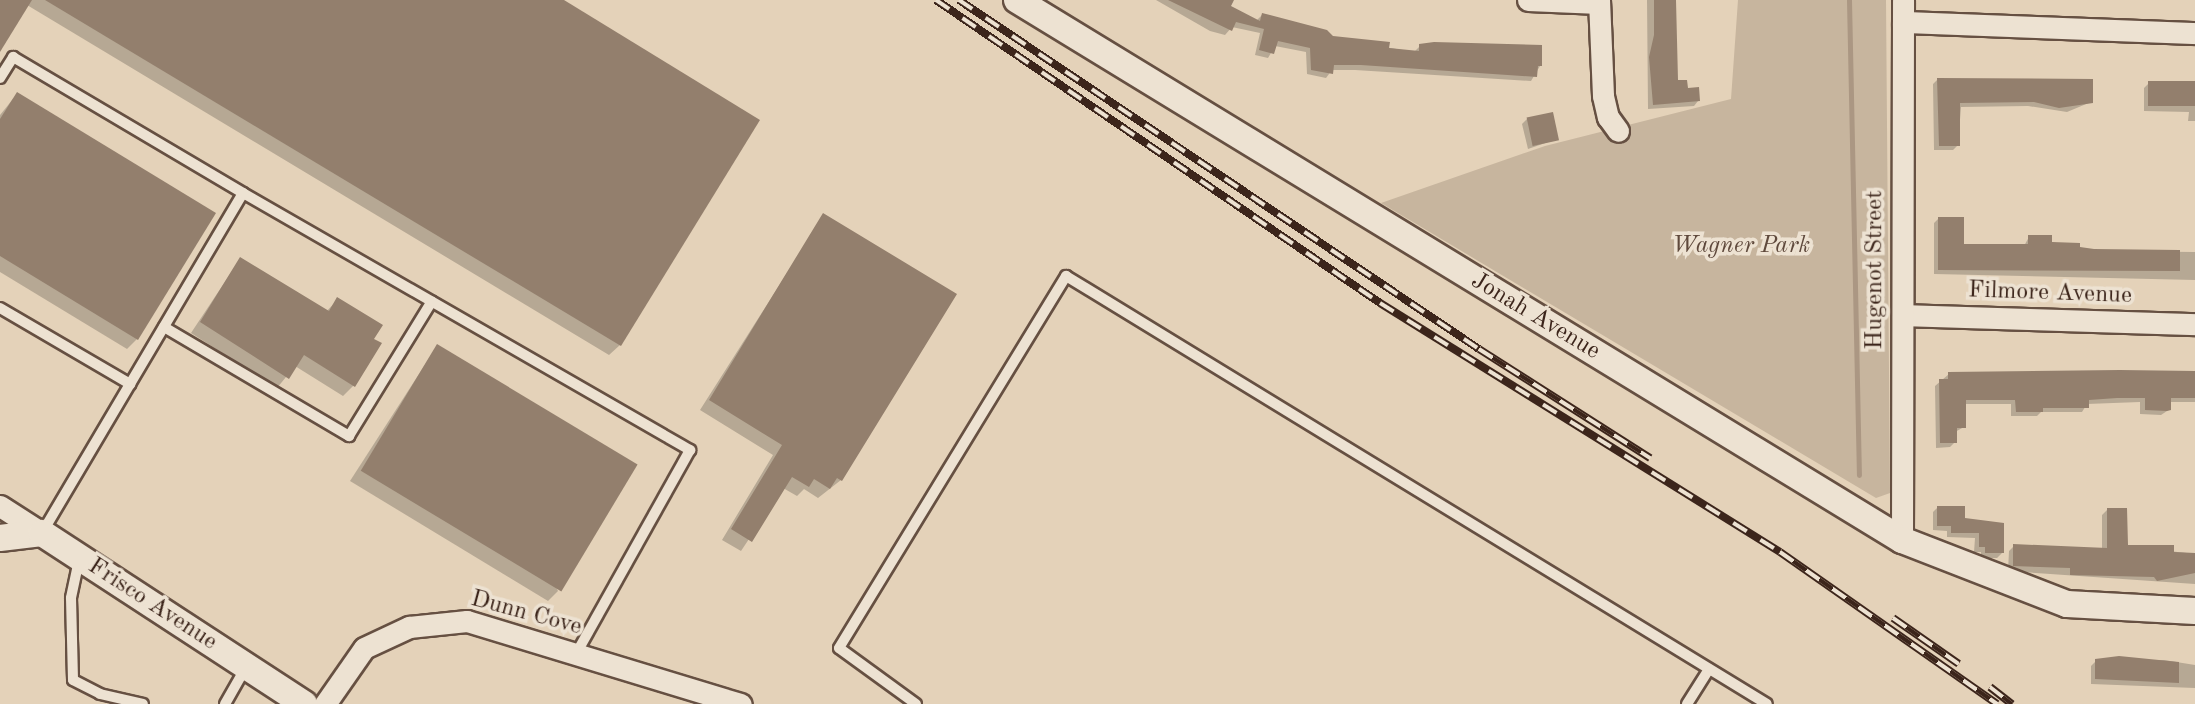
<!DOCTYPE html>
<style>
body{margin:0}
#map{position:relative;width:2195px;height:704px;overflow:hidden;background:#e4d2b9;font-family:"Old Standard TT",serif}
div>[style]{position:absolute}
.green>*{inset:0;background:#c7b59e}
.shadow>*{inset:0;background:#0003}
.stream>*{height:5px;margin:-2.5px;padding:0 2.5px;transform-origin:2.5px;border-radius:2.5px;background:#ab9783}
.building>*{inset:0;background:#937f6d;transform-origin:0 0}
.roads{filter:drop-shadow(2px 0 #665042) drop-shadow(-2px 0 #665042) drop-shadow(0 2px #665042) drop-shadow(0 -2px #665042)}
.service>*{height:10px;margin:-5px;padding:0 5px;transform-origin:5px;border-radius:5px;background:#ede2d2}
.minor>*{height:21px;margin:-10.5px;padding:0 10.5px;transform-origin:10.5px;border-radius:10.5px;background:#ede2d2}
.tertiary>*{height:26px;margin:-13px;padding:0 13px;transform-origin:13px;border-radius:13px;background:#ede2d2}
.rail>*{height:8px;margin-top:-4px;transform-origin:0;background:repeating-linear-gradient(90deg,#ede2d2 0 16px,#3c251b 0 32px);box-sizing:border-box;border-block:2px solid #3c251b}
span{translate:-50% -50%;white-space:nowrap;text-align:center;line-height:1.15;-webkit-text-stroke:7px #ede2d2;paint-order:stroke}
.park-label{font-size:24px;color:#5f493c;font-style:italic}
.street-label{font-size:24px;color:#3c251b}
</style>
<div id="map">
<div class="green">
<i style="clip-path:polygon(1738px 0,1886px 0,1890px 493px,1876px 498px,1381px 203px,1545px 146px,1731px 99px)"></i>
</div>
<div class="shadow">
<i style="clip-path:polygon(0 0,561px 0,620px 345px,609px 355px,27px 5px,0 49px)"></i>
<i style="clip-path:polygon(1156px 0,1218px 0,1256px 21px,1262px 15px,1332px 38px,1414px 52px,1420px 46px,1540px 66px,1531px 81px,1355px 70px,1332px 70px,1326px 78px,1307px 74px,1306px 52px,1275px 46px,1268px 58px,1255px 55px,1260px 33px,1232px 27px,1225px 35px,1210px 31px)"></i>
<i style="clip-path:polygon(1647px 0,1675px 0,1676px 82px,1698px 101px,1694px 106px,1648px 109px)"></i>
<i style="clip-path:polygon(1938px 79px,2091px 102px,2067px 112px,2028px 106px,1961px 107px,1958px 145px,1953px 150px,1934px 150px,1933px 84px)"></i>
<i style="clip-path:polygon(2149px 83px,2195px 83px,2195px 121px,2188px 121px,2189px 112px,2144px 111px,2144px 88px)"></i>
<i style="clip-path:polygon(17px 94px,137px 339px,127px 349px,0 272px,0 115px)"></i>
<i style="clip-path:polygon(1527px 119px,1557px 139px,1528px 149px,1522px 124px)"></i>
<i style="clip-path:polygon(824px 215px,841px 480px,818px 498px,804px 489px,797px 496px,783px 488px,741px 551px,722px 540px,773px 455px,700px 410px)"></i>
<i style="clip-path:polygon(1939px 218px,1962px 246px,2024px 246px,2029px 237px,2094px 251px,2195px 252px,2195px 280px,1934px 274px,1934px 223px)"></i>
<i style="clip-path:polygon(240px 259px,326px 312px,338px 299px,372px 339px,354px 385px,343px 396px,295px 366px,277px 388px,191px 333px)"></i>
<i style="clip-path:polygon(437px 346px,558px 591px,548px 601px,350px 481px)"></i>
<i style="clip-path:polygon(2195px 373px,2195px 402px,2170px 402px,2170px 409px,2161px 415px,2140px 414px,2140px 402px,2087px 404px,2082px 412px,2041px 412px,2037px 416px,2011px 416px,2011px 404px,1964px 404px,1964px 427px,1955px 432px,1955px 442px,1950px 447px,1936px 448px,1935px 386px,1949px 374px)"></i>
<i style="clip-path:polygon(1938px 507px,1963px 520px,2002px 524px,2002px 553px,1997px 558px,1981px 558px,1981px 552px,1974px 552px,1975px 538px,1947px 537px,1947px 531px,1933px 530px,1933px 512px)"></i>
<i style="clip-path:polygon(2107px 510px,2126px 546px,2195px 554px,2195px 584px,2008px 571px,2009px 551px,2014px 546px,2102px 549px,2102px 515px)"></i>
<i style="clip-path:polygon(2164px 660px,2195px 665px,2195px 688px,2091px 684px,2091px 666px,2096px 661px)"></i>
</div>
<div class="stream">
<i style="left:1849px;top:0;width:475px;rotate:88.8deg"></i>
</div>
<div class="building">
<i style="clip-path:polygon(0 0,32px 0,0 52px)"></i>
<i style="clip-path:polygon(45px 0,564px 0,760px 120px,621px 346px)"></i>
<i style="clip-path:polygon(1168px 0,1234px 0,1231px 6px,1260px 21px,1262px 13px,1327px 30px,1333px 36px,1390px 42px,1389px 48px,1419px 51px,1419px 44px,1434px 42px,1542px 45px,1542px 66px,1538px 66px,1537px 77px,1361px 65px,1334px 65px,1333px 74px,1311px 70px,1310px 48px,1278px 41px,1274px 54px,1259px 50px,1264px 29px,1236px 22px,1232px 31px)"></i>
<i style="clip-path:polygon(1654px 0,1676px 0,1678px 80px,1687px 80px,1688px 88px,1699px 87px,1700px 101px,1653px 105px,1649px 57px,1654px 35px)"></i>
<i style="clip-path:polygon(1937px 78px,2093px 79px,2093px 103px,2059px 108px,2034px 102px,1960px 103px,1960px 146px,1939px 146px)"></i>
<i style="left:2148px;top:81px;width:47px;height:25px"></i>
<i style="clip-path:polygon(17px 92px,216px 213px,138px 340px,0 256px,0 119px)"></i>
<i style="left:1553px;top:112px;width:29px;height:27px;rotate:78deg"></i>
<i style="clip-path:polygon(823px 213px,957px 294px,842px 481px,837px 478px,830px 489px,814px 479px,809px 487px,792px 477px,752px 542px,731px 529px,782px 445px,709px 400px)"></i>
<i style="clip-path:polygon(1938px 217px,1964px 217px,1964px 244px,2028px 244px,2028px 235px,2052px 235px,2052px 242px,2080px 243px,2080px 247px,2094px 249px,2180px 250px,2180px 271px,1938px 270px)"></i>
<i style="clip-path:polygon(240px 257px,329px 311px,337px 297px,383px 325px,374px 339px,382px 343px,355px 387px,304px 355px,289px 379px,200px 322px)"></i>
<i style="left:437px;top:344px;width:234px;height:148px;rotate:31deg"></i>
<i style="clip-path:polygon(2120px 370px,2195px 371px,2195px 398px,2171px 398px,2171px 410px,2167px 411px,2145px 410px,2145px 398px,2117px 398px,2089px 400px,2089px 408px,2043px 408px,2043px 412px,2016px 412px,2015px 400px,1966px 400px,1966px 428px,1957px 428px,1957px 443px,1940px 443px,1939px 379px,1948px 379px,1948px 372px)"></i>
<i style="clip-path:polygon(1937px 506px,1965px 506px,1965px 518px,2004px 523px,2004px 553px,1985px 553px,1985px 547px,1979px 547px,1979px 533px,1951px 533px,1951px 526px,1937px 526px)"></i>
<i style="clip-path:polygon(2107px 508px,2127px 508px,2128px 545px,2174px 545px,2174px 552px,2195px 553px,2195px 573px,2157px 581px,2154px 577px,2070px 575px,2070px 568px,2013px 566px,2013px 544px,2107px 548px)"></i>
<i style="clip-path:polygon(2119px 656px,2179px 662px,2179px 683px,2095px 679px,2095px 659px)"></i>
</div>
<div class="roads">
<div class="service">
<i style="left:0;top:78px;width:25px;rotate:-58deg"></i>
<i style="left:13px;top:57px;width:267px;rotate:30.6deg"></i>
<i style="left:243px;top:193px;width:395px;rotate:120.6deg"></i>
<i style="left:243px;top:193px;width:516px;rotate:29.9deg"></i>
<i style="left:690px;top:450px;width:234px;rotate:119.2deg"></i>
<i style="left:0;top:308px;width:151px;rotate:30.3deg"></i>
<i style="left:164px;top:327px;width:215px;rotate:30.5deg"></i>
<i style="left:349px;top:436px;width:158px;rotate:-58.4deg"></i>
<i style="left:79px;top:560px;width:39px;rotate:102deg"></i>
<i style="left:71px;top:598px;width:82px;rotate:88.6deg"></i>
<i style="left:73px;top:680px;width:30px;rotate:27deg"></i>
<i style="left:100px;top:694px;width:44px;rotate:13.1deg"></i>
<i style="left:225px;top:704px;width:43px;rotate:-60.4deg"></i>
<i style="left:916px;top:704px;width:95px;rotate:-144deg"></i>
<i style="left:839px;top:648px;width:436px;rotate:-58.6deg"></i>
<i style="left:1066px;top:276px;width:821px;rotate:31.41deg"></i>
<i style="left:1687px;top:704px;width:41px;rotate:-57.8deg"></i>
</div>
<div class="minor">
<i style="left:1528px;top:0;width:71px;rotate:2.4deg"></i>
<i style="left:1599px;top:0;width:96px;rotate:87.6deg"></i>
<i style="left:1603px;top:96px;width:22px;rotate:77deg"></i>
<i style="left:1608px;top:117px;width:17px;rotate:54deg"></i>
<i style="left:1903px;top:22px;width:292px;rotate:2.2deg"></i>
<i style="left:1903px;top:315px;width:292px;rotate:1.8deg"></i>
<i style="left:0;top:506px;width:50px;rotate:32.7deg"></i>
<i style="left:1902px;top:540px;width:540px;rotate:-89.89deg"></i>
<i style="left:325px;top:704px;width:68px;rotate:-55.1deg"></i>
<i style="left:364px;top:648px;width:50px;rotate:-25deg"></i>
<i style="left:409px;top:627px;width:58px;rotate:-5.9deg"></i>
<i style="left:467px;top:621px;width:286px;rotate:16.9deg"></i>
</div>
<div class="tertiary">
<i style="left:1017px;top:0;width:1037px;rotate:31.39deg"></i>
<i style="left:1902px;top:540px;width:177px;rotate:21.2deg"></i>
<i style="left:2067px;top:604px;width:128px;rotate:3.1deg"></i>
<i style="left:0;top:538px;width:42px;rotate:-6.8deg"></i>
<i style="left:42px;top:533px;width:313px;rotate:33.1deg"></i>
</div>
</div>
<div class="rail">
<i style="left:936px;top:0;width:538px;rotate:34.31deg"></i>
<i style="left:1380px;top:303px;width:471px;rotate:31.9deg"></i>
<i style="left:1780px;top:552px;width:265px;rotate:35deg"></i>
<i style="left:959px;top:0;width:626px;rotate:33.87deg"></i>
<i style="left:1479px;top:349px;width:203px;rotate:32.5deg"></i>
<i style="left:1893px;top:618px;width:80px;rotate:34.9deg"></i>
<i style="left:1990px;top:687px;width:28px;rotate:38deg"></i>
</div>
<div class="park-label">
<span style="left:1741px;top:247px">Wagner Park</span>
</div>
<div class="street-label">
<span style="left:1876px;top:270px;rotate:-90deg">Hugenot Street</span>
<span style="left:2050px;top:294px;rotate:2deg">Filmore Avenue</span>
<span style="left:1535px;top:317px;rotate:31deg">Jonah Avenue</span>
<span style="left:152px;top:605px;rotate:33deg">Frisco Avenue</span>
<span style="left:526px;top:614px;rotate:15deg">Dunn Cove</span>
</div>
</div>
